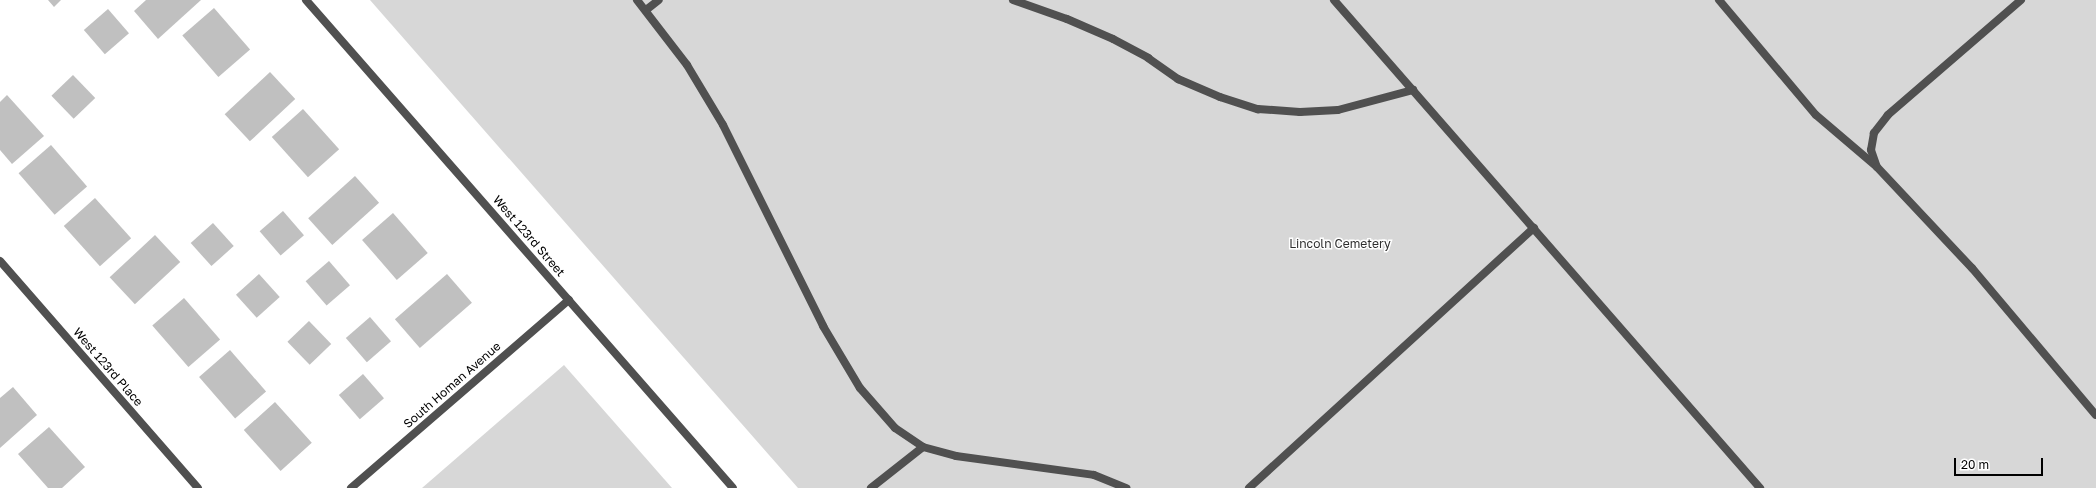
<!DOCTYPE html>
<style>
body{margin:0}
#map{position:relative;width:2096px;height:488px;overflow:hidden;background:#fff;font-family:"Golos Text",sans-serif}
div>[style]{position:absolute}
.green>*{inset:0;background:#d7d7d7}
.building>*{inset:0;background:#c0c0c0;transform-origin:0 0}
.service>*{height:8px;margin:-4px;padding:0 4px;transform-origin:4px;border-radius:4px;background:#505050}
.minor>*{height:8px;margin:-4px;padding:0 4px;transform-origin:4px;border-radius:4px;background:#505050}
.tertiary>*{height:8px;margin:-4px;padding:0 4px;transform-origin:4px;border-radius:4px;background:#505050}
span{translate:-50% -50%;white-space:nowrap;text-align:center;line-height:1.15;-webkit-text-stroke:3px #fff;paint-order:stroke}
.street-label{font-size:12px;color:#000}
.park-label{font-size:12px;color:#2e2e2e}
.scale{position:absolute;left:1954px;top:458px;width:89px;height:18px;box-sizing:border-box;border:2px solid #000;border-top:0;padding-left:5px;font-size:12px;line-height:14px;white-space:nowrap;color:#000;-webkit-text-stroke:3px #fff;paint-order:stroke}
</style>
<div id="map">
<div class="green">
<i style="clip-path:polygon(370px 0,2096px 0,2096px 488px,798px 488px)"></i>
<i style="clip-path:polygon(564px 365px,672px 488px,422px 488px)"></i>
</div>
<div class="building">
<i style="clip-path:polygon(48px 0,61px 0,54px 7px)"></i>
<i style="clip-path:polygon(146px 0,201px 0,158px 39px,134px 11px)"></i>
<i style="left:214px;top:8px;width:55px;height:42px;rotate:49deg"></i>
<i style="left:108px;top:9px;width:32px;height:32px;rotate:49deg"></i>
<i style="left:270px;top:72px;width:37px;height:62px;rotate:47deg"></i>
<i style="left:73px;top:75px;width:32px;height:30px;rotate:46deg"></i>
<i style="clip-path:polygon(7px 95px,44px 136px,12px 164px,0 150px,0 102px)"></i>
<i style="left:303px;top:109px;width:54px;height:42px;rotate:48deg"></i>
<i style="left:51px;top:145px;width:55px;height:43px;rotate:49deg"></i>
<i style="left:355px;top:176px;width:36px;height:63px;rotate:48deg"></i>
<i style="left:95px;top:198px;width:54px;height:42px;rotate:48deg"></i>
<i style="left:283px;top:211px;width:32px;height:31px;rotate:49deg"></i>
<i style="left:393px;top:213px;width:53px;height:41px;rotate:49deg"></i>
<i style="left:213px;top:223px;width:31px;height:30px;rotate:48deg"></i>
<i style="left:155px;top:235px;width:37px;height:62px;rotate:47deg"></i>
<i style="left:329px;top:261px;width:32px;height:31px;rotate:49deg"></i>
<i style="left:259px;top:274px;width:31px;height:31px;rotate:48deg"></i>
<i style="left:447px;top:274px;width:38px;height:69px;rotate:49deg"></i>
<i style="left:184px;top:298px;width:55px;height:42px;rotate:49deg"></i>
<i style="left:370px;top:317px;width:32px;height:32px;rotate:49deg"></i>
<i style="left:309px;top:321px;width:32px;height:30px;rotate:46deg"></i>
<i style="left:230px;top:350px;width:55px;height:41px;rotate:49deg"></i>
<i style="left:363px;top:374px;width:32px;height:32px;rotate:49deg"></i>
<i style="clip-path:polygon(13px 387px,37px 415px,0 448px,0 398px)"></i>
<i style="left:275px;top:402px;width:55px;height:42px;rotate:48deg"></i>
<i style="clip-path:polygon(49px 427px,85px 467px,62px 488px,48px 488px,18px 454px)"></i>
</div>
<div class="service">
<i style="left:637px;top:0;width:82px;rotate:52.4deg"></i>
<i style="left:687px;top:65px;width:70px;rotate:59deg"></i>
<i style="left:723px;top:125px;width:225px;rotate:63.5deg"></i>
<i style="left:823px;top:326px;width:72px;rotate:59.2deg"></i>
<i style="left:860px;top:388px;width:53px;rotate:48.8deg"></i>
<i style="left:895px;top:428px;width:34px;rotate:34deg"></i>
<i style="left:923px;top:447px;width:34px;rotate:15deg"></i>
<i style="left:956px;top:456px;width:139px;rotate:7.8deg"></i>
<i style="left:1094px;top:475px;width:35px;rotate:22deg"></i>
<i style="left:1013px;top:0;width:57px;rotate:19.4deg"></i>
<i style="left:1067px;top:19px;width:50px;rotate:23.5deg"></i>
<i style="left:1113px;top:39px;width:40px;rotate:28deg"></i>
<i style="left:1148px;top:58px;width:37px;rotate:35deg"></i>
<i style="left:1178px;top:79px;width:46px;rotate:23.2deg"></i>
<i style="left:1220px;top:97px;width:40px;rotate:18deg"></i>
<i style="left:1258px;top:109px;width:42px;rotate:4.1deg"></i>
<i style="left:1300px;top:112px;width:38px;rotate:-3deg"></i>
<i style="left:1338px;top:110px;width:78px;rotate:-14.9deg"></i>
<i style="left:1334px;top:0;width:648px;rotate:48.88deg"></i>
<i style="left:1719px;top:0;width:150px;rotate:49.9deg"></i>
<i style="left:1816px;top:115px;width:79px;rotate:40.4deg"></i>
<i style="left:2021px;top:0;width:176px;rotate:139.2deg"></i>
<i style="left:1888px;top:115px;width:23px;rotate:128deg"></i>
<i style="left:1874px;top:133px;width:17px;rotate:100deg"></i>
<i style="left:1871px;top:150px;width:18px;rotate:71deg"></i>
<i style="left:1877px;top:167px;width:139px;rotate:46.8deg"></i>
<i style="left:1972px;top:268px;width:192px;rotate:49.9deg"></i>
<i style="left:646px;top:10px;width:16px;rotate:-38deg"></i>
<i style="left:871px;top:488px;width:66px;rotate:-38.3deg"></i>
<i style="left:1249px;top:488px;width:386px;rotate:-42.4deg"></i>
</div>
<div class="minor">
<i style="left:0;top:261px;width:301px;rotate:48.9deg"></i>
<i style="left:351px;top:488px;width:288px;rotate:-40.8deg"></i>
</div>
<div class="tertiary">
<i style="left:306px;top:0;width:648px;rotate:48.81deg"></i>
</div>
<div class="street-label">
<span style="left:529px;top:236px;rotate:49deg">West 123rd Street</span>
<span style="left:108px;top:367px;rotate:49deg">West 123rd Place</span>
<span style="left:452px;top:385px;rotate:-41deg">South Homan Avenue</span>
</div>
<div class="park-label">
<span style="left:1340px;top:244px">Lincoln Cemetery</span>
</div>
<div class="scale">20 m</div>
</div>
